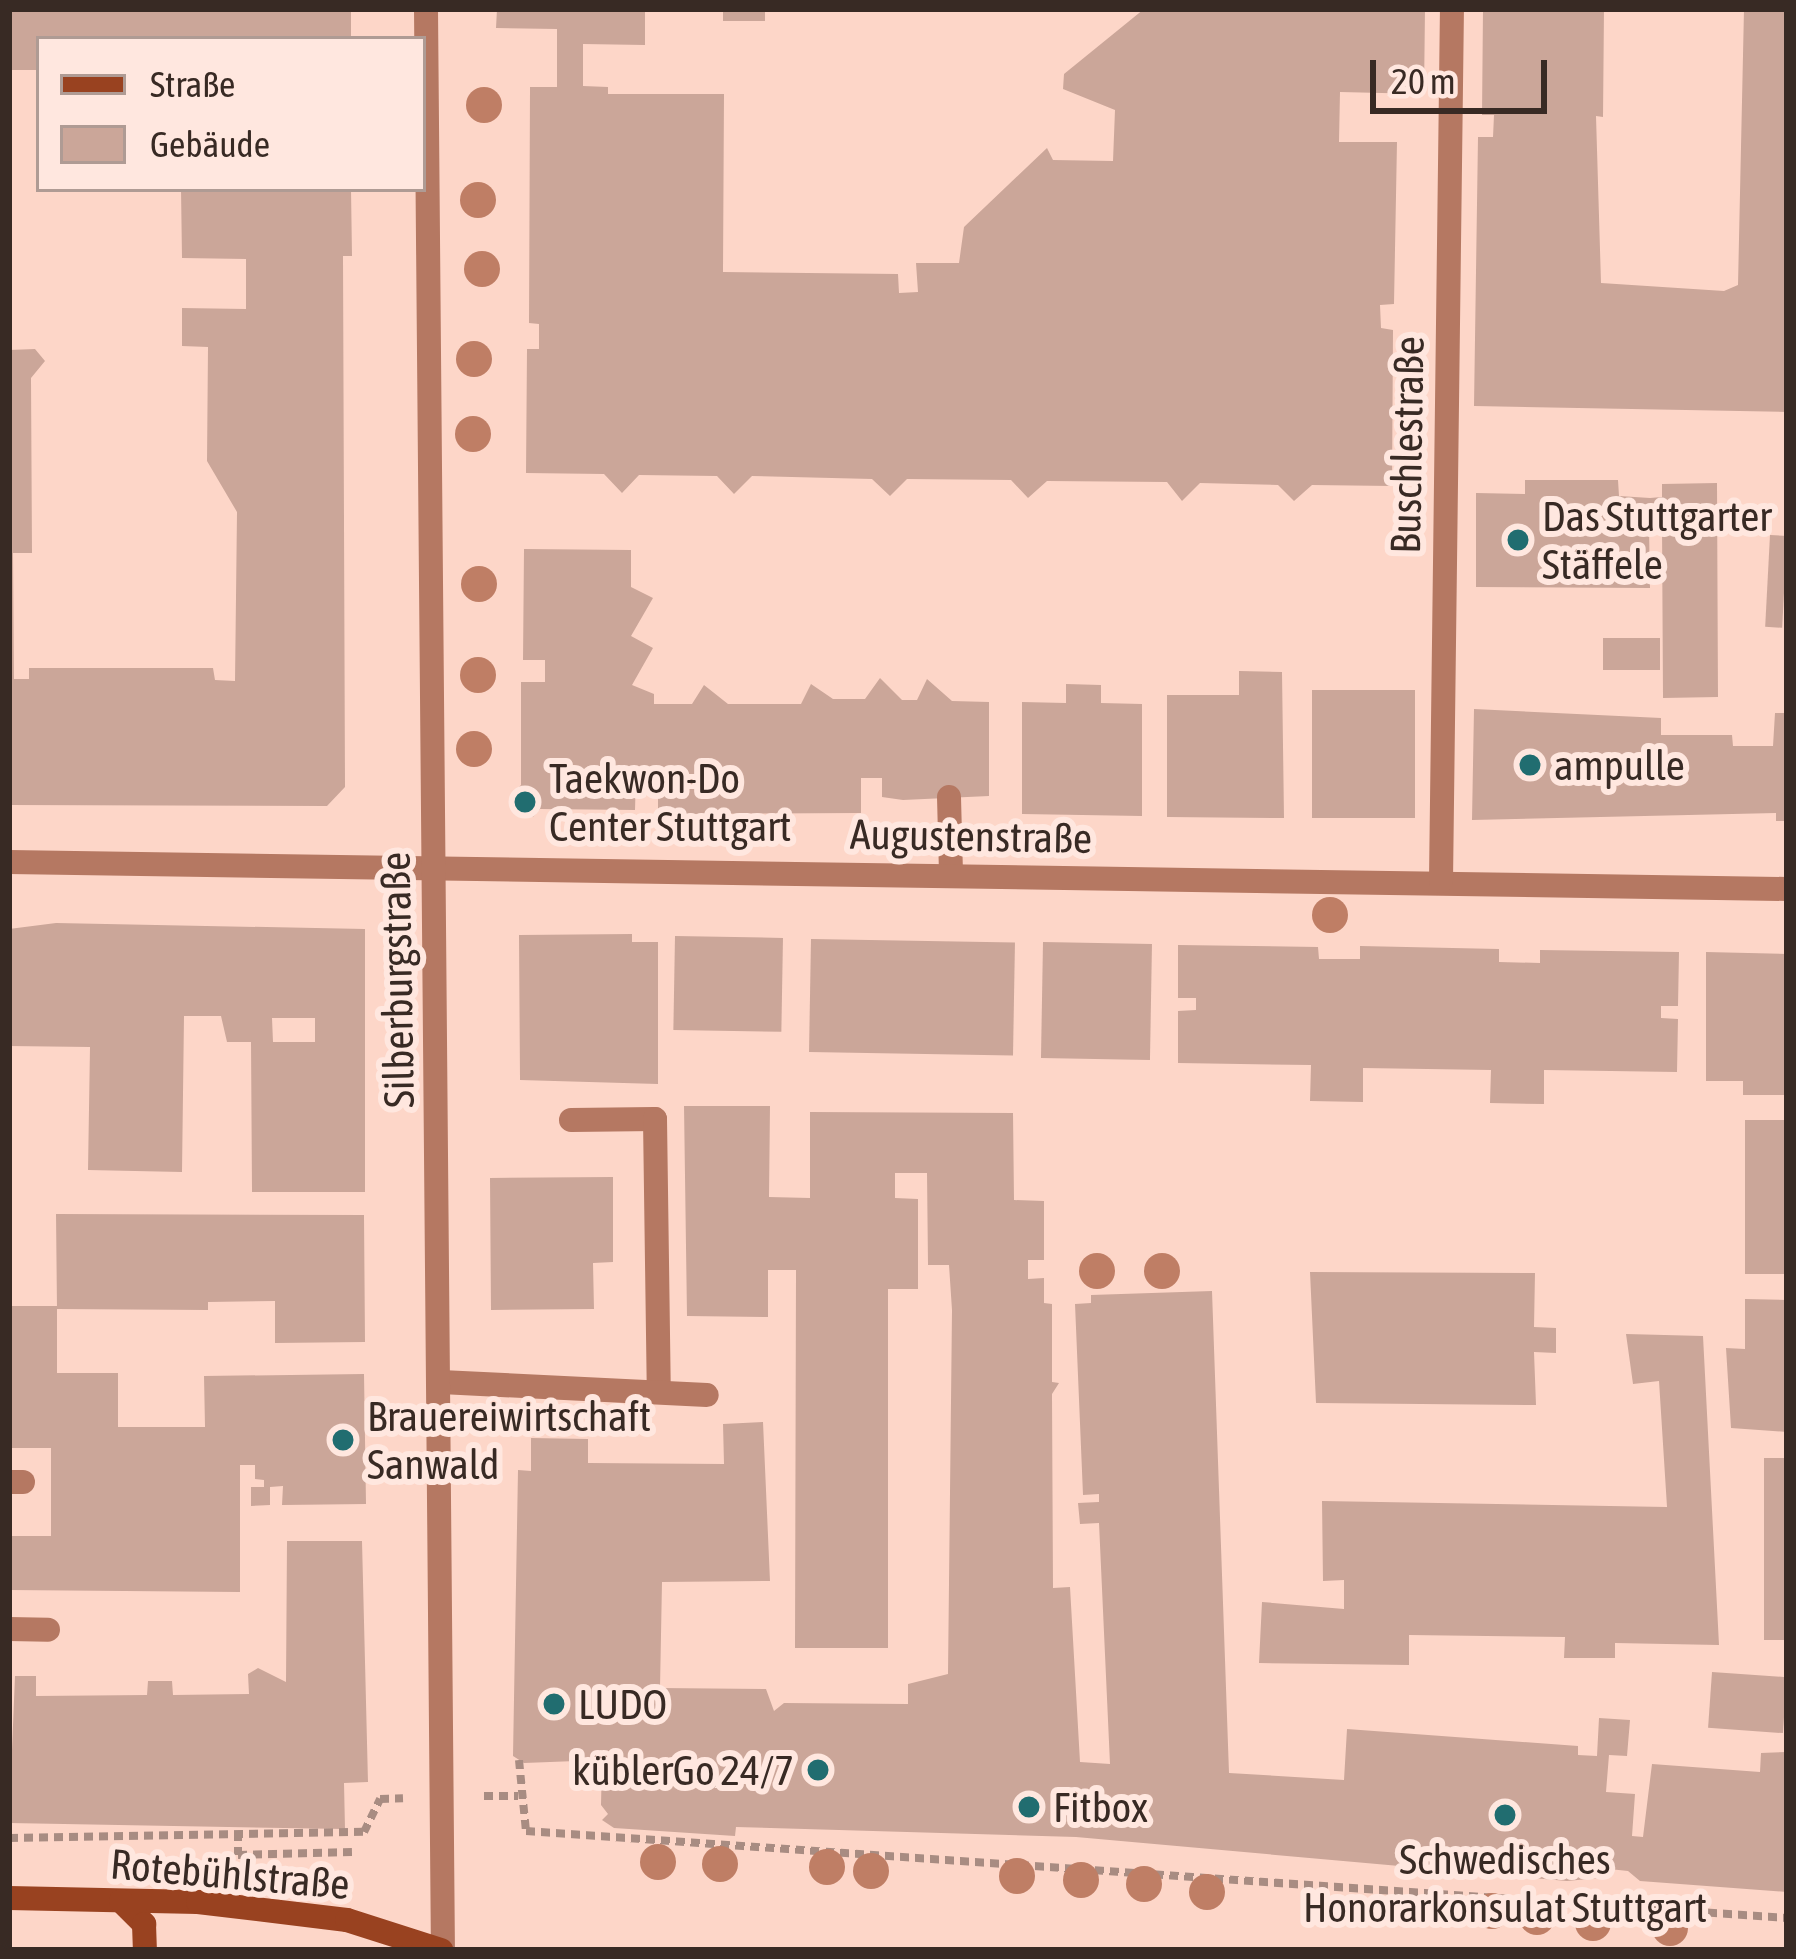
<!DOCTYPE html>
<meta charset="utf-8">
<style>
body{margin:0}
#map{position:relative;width:1796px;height:1959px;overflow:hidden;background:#fdd6c8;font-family:"Asap Condensed",sans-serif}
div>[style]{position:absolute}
.building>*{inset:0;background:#cba699;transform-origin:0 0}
.path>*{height:8px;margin-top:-4px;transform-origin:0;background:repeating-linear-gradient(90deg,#a88c82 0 9px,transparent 0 15px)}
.service>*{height:24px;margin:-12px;padding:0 12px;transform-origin:12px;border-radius:12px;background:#b57862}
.minor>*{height:24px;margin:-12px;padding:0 12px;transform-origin:12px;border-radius:12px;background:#b57862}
.tertiary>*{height:24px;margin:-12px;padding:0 12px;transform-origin:12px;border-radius:12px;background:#b57862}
.secondary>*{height:24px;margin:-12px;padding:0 12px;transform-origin:12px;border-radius:12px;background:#994220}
.trees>*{width:36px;height:36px;margin:-18px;border-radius:50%;background:#bf7e65}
.dots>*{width:33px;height:33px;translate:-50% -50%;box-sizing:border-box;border:6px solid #ffe7df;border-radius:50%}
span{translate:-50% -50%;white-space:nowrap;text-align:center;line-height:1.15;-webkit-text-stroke:12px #ffe7df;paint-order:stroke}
.street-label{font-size:42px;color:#382a24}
.poi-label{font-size:42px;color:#382a24}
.left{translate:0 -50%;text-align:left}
.right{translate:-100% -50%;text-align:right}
.frame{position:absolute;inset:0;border:12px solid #382a24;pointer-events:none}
.legend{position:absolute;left:36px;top:36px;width:390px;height:156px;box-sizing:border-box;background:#ffe7df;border:3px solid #af9b94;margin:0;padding:15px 21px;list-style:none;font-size:36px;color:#382a24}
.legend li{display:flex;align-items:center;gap:24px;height:60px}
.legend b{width:60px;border:3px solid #af9b94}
.scale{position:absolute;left:1370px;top:60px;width:177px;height:54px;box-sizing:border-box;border:6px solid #382a24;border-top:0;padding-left:15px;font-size:36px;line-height:42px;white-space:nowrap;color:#382a24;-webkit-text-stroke:9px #ffe7df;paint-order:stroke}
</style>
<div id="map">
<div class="building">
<i style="clip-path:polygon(9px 9px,351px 9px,351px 39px,39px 39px,39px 70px,9px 70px)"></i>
<i style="clip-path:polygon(497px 9px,645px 9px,645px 45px,583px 44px,583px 86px,608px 87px,608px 94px,724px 94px,723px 272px,898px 274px,899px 293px,918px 292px,916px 263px,959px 263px,964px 227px,1047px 148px,1053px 160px,1113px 161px,1115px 110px,1063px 89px,1064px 74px,1144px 9px,1425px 9px,1424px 94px,1340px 92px,1339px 142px,1397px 142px,1394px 304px,1380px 305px,1381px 328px,1393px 330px,1392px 486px,1312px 485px,1294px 501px,1278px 485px,1200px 483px,1182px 501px,1167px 482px,1047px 481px,1028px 498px,1011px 480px,907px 479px,890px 496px,872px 479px,752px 476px,734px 494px,717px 476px,639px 475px,622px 493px,604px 474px,526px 473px,527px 349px,539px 349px,539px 324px,529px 323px,530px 87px,557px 87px,557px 29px,496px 28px)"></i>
<i style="left:723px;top:9px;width:42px;height:12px"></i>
<i style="clip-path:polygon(1483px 9px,1604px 9px,1603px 117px,1596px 116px,1601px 283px,1724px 291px,1738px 285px,1744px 9px,1787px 9px,1787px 412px,1474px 406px,1478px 137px,1493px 137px,1494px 115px,1482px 115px)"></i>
<i style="clip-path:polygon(181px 189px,351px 189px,352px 256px,343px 256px,345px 787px,327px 806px,9px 805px,9px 350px,35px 349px,45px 361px,31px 378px,32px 553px,13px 553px,14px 679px,29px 679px,29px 668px,213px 668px,215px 680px,235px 681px,237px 512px,207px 461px,208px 347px,182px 346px,182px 308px,246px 309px,246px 259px,182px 258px)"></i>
<i style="clip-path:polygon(1525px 480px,1618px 480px,1619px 496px,1650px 498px,1662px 497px,1662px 484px,1717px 483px,1718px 697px,1663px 698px,1662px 525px,1649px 525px,1650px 588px,1476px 587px,1476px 493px,1525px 494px)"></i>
<i style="left:1770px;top:535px;width:17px;height:92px;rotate:3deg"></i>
<i style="clip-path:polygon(524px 549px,631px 550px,631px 587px,653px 598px,631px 636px,653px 648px,632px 685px,654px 694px,654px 704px,692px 704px,704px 685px,728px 704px,801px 704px,811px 684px,833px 699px,865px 699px,880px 678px,902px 700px,917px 700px,927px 679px,952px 701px,989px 702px,989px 796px,903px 800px,882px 797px,882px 778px,861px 778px,861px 813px,683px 814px,658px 810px,658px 775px,636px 775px,635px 810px,540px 809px,533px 817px,511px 795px,521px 785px,521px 682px,545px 682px,545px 660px,523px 660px)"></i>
<i style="left:1660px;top:638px;width:32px;height:57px;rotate:90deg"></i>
<i style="clip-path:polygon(1239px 671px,1282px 672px,1284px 818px,1167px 817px,1167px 695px,1239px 695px)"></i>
<i style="clip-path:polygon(1066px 684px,1101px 685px,1101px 703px,1142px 704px,1142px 816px,1022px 814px,1022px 702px,1066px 703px)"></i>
<i style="left:1415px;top:690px;width:128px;height:103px;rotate:90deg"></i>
<i style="clip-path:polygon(1474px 709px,1661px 718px,1661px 735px,1732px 735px,1733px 746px,1773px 746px,1775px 713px,1787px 713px,1787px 821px,1776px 821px,1776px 813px,1472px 820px)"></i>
<i style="clip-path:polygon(evenodd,56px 923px,365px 929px,365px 1192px,252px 1192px,251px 1042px,227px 1042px,221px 1016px,184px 1016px,182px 1172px,88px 1170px,90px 1047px,9px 1046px,9px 929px,56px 923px,272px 1018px,315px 1018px,315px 1042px,273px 1042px,272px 1018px)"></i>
<i style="clip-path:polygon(632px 934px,632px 942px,658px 942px,658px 1084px,520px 1080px,519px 935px)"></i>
<i style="left:675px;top:936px;width:108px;height:94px;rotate:1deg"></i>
<i style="left:811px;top:939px;width:204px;height:113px;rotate:1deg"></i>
<i style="left:1043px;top:942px;width:109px;height:116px;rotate:1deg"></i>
<i style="clip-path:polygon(1178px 945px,1318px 947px,1319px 959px,1360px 959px,1360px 946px,1499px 949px,1499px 962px,1540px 963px,1540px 950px,1679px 952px,1678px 1006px,1661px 1006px,1661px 1018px,1678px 1019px,1677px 1072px,1544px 1070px,1544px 1104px,1490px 1103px,1491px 1070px,1363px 1068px,1363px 1102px,1310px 1101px,1311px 1065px,1178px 1063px,1178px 1011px,1196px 1010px,1196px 998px,1178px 998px)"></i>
<i style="clip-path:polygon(1706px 952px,1787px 954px,1787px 1095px,1743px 1095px,1743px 1081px,1706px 1081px)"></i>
<i style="clip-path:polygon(684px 1106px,770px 1106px,769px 1197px,810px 1198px,810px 1112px,1013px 1113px,1014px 1200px,1044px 1201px,1044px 1260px,1028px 1260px,1028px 1279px,1044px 1278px,1044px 1303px,1052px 1304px,1052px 1382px,1059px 1383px,1052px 1394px,1053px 1588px,1070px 1587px,1080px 1762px,1110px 1764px,1099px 1523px,1080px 1524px,1078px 1503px,1099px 1502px,1099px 1494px,1083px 1495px,1075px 1304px,1091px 1303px,1091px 1295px,1212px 1291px,1229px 1773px,1344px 1780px,1347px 1729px,1578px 1746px,1578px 1755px,1597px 1756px,1599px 1718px,1630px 1720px,1627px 1756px,1609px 1755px,1606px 1792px,1635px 1794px,1632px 1836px,1643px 1837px,1652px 1764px,1760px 1772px,1761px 1753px,1787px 1752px,1787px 1892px,1640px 1881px,1628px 1871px,1600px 1868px,1599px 1878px,1567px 1881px,1076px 1837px,736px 1827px,735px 1836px,614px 1828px,602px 1820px,608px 1814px,601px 1805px,602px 1760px,524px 1763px,513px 1756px,518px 1470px,531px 1471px,531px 1438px,588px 1439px,588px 1463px,724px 1464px,723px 1424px,763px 1422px,770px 1581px,662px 1582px,660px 1688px,766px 1689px,774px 1711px,784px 1703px,908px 1704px,908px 1684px,948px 1674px,952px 1310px,949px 1265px,928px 1265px,927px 1173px,895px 1173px,895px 1198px,918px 1199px,918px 1289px,888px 1289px,888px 1648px,795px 1648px,796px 1270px,768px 1270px,768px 1317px,687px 1316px)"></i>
<i style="left:1745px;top:1120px;width:42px;height:154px"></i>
<i style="clip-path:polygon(613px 1177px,613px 1262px,593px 1263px,594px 1309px,491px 1310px,490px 1178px)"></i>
<i style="clip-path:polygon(56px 1214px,364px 1215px,365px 1342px,275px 1343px,275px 1301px,208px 1302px,208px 1310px,57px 1309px)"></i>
<i style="clip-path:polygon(1310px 1272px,1535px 1273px,1534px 1327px,1556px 1328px,1556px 1353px,1534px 1352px,1536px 1405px,1316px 1403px)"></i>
<i style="clip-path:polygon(1745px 1299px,1787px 1300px,1787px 1432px,1731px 1428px,1726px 1348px,1745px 1349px)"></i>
<i style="clip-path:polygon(9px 1306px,57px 1306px,57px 1373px,118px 1373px,118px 1427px,205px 1427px,204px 1376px,364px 1374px,366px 1504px,282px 1505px,283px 1486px,270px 1487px,270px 1505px,251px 1506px,251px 1487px,264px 1487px,264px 1480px,255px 1479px,255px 1465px,240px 1465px,240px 1592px,9px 1590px,9px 1536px,51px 1536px,51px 1448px,9px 1448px)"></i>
<i style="clip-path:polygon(1626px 1334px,1703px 1336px,1719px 1645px,1615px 1643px,1615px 1658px,1564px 1658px,1565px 1637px,1409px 1635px,1409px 1665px,1259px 1663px,1262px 1602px,1344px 1609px,1344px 1580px,1323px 1581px,1322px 1501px,1667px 1507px,1659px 1381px,1633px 1384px)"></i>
<i style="left:1764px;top:1458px;width:23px;height:182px"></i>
<i style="clip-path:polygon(287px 1541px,362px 1541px,368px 1782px,344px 1783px,345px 1829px,9px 1823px,15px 1676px,36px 1676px,36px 1696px,147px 1695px,148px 1681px,172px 1681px,173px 1695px,249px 1694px,248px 1674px,258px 1668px,286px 1682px)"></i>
<i style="left:1712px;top:1672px;width:75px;height:56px;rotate:4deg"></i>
</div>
<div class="path">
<i style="left:519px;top:1760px;width:71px;rotate:84.4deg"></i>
<i style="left:526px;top:1831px;width:1264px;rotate:3.95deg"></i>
<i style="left:484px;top:1796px;width:34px"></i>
<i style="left:238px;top:1832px;width:23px;rotate:90deg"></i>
<i style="left:238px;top:1855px;width:114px;rotate:-1.5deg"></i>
<i style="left:9px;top:1838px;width:355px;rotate:-1deg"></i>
<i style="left:364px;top:1832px;width:37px;rotate:-64deg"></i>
<i style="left:380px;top:1799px;width:23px;rotate:-2deg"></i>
</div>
<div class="service">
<i style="left:949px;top:797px;width:77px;rotate:88.5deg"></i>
<i style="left:571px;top:1120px;width:84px;rotate:-0.7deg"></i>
<i style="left:655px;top:1119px;width:273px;rotate:89.2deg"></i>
<i style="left:441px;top:1382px;width:266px;rotate:2.8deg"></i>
<i style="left:9px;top:1482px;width:14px"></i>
<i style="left:9px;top:1629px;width:39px;rotate:1deg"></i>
</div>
<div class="minor">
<i style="left:9px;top:862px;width:1778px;rotate:0.87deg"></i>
<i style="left:1441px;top:881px;width:872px;rotate:-89.28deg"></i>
</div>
<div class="tertiary">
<i style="left:426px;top:9px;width:1941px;rotate:89.5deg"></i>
</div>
<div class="secondary">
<i style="left:9px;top:1898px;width:189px;rotate:1.2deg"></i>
<i style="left:198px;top:1902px;width:150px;rotate:6.9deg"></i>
<i style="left:347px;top:1920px;width:99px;rotate:17.7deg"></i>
<i style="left:121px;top:1901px;width:33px;rotate:45deg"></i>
<i style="left:144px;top:1924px;width:26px;rotate:88deg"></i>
</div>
<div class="trees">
<i style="left:484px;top:105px"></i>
<i style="left:478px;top:200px"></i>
<i style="left:482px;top:269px"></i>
<i style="left:474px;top:359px"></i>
<i style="left:473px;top:434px"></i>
<i style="left:479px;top:584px"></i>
<i style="left:478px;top:675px"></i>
<i style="left:474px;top:749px"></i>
<i style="left:1330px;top:915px"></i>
<i style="left:1097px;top:1271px"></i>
<i style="left:1162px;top:1271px"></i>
<i style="left:658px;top:1862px"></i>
<i style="left:720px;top:1864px"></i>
<i style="left:827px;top:1867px"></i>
<i style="left:871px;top:1871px"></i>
<i style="left:1017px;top:1876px"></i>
<i style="left:1081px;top:1880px"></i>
<i style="left:1144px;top:1884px"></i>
<i style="left:1207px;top:1892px"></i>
<i style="left:1492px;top:1911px"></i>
<i style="left:1537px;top:1917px"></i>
<i style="left:1593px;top:1923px"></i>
<i style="left:1670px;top:1928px"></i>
</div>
<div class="dots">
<i style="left:1518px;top:540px;background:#216d70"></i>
<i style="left:1530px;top:765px;background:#216d70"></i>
<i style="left:525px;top:802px;background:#216d70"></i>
<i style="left:343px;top:1440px;background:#216d70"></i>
<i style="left:554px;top:1704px;background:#216d70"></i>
<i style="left:818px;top:1770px;background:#216d70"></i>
<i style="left:1029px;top:1807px;background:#216d70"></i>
<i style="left:1505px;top:1815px;background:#216d70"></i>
</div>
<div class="street-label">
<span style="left:1407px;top:445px;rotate:-89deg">Buschlestraße</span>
<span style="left:971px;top:836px;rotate:1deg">Augustenstraße</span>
<span style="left:397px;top:980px;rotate:-91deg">Silberburgstraße</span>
<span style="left:230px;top:1874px;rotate:5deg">Rotebühlstraße</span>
</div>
<div class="poi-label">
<span class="left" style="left:1542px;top:540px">Das Stuttgarter<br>Stäffele</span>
<span class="left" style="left:1554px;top:765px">ampulle</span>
<span class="left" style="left:549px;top:802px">Taekwon-Do<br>Center Stuttgart</span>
<span class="left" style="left:367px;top:1440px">Brauereiwirtschaft<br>Sanwald</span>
<span class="left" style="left:578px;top:1704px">LUDO</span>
<span class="right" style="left:794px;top:1770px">küblerGo 24/7</span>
<span class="left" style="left:1053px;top:1807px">Fitbox</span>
<span style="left:1505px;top:1883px">Schwedisches<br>Honorarkonsulat Stuttgart</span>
</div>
<div class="frame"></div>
<ul class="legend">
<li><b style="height:15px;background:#994220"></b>Straße</li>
<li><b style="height:33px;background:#cba699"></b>Gebäude</li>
</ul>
<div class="scale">20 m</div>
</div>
